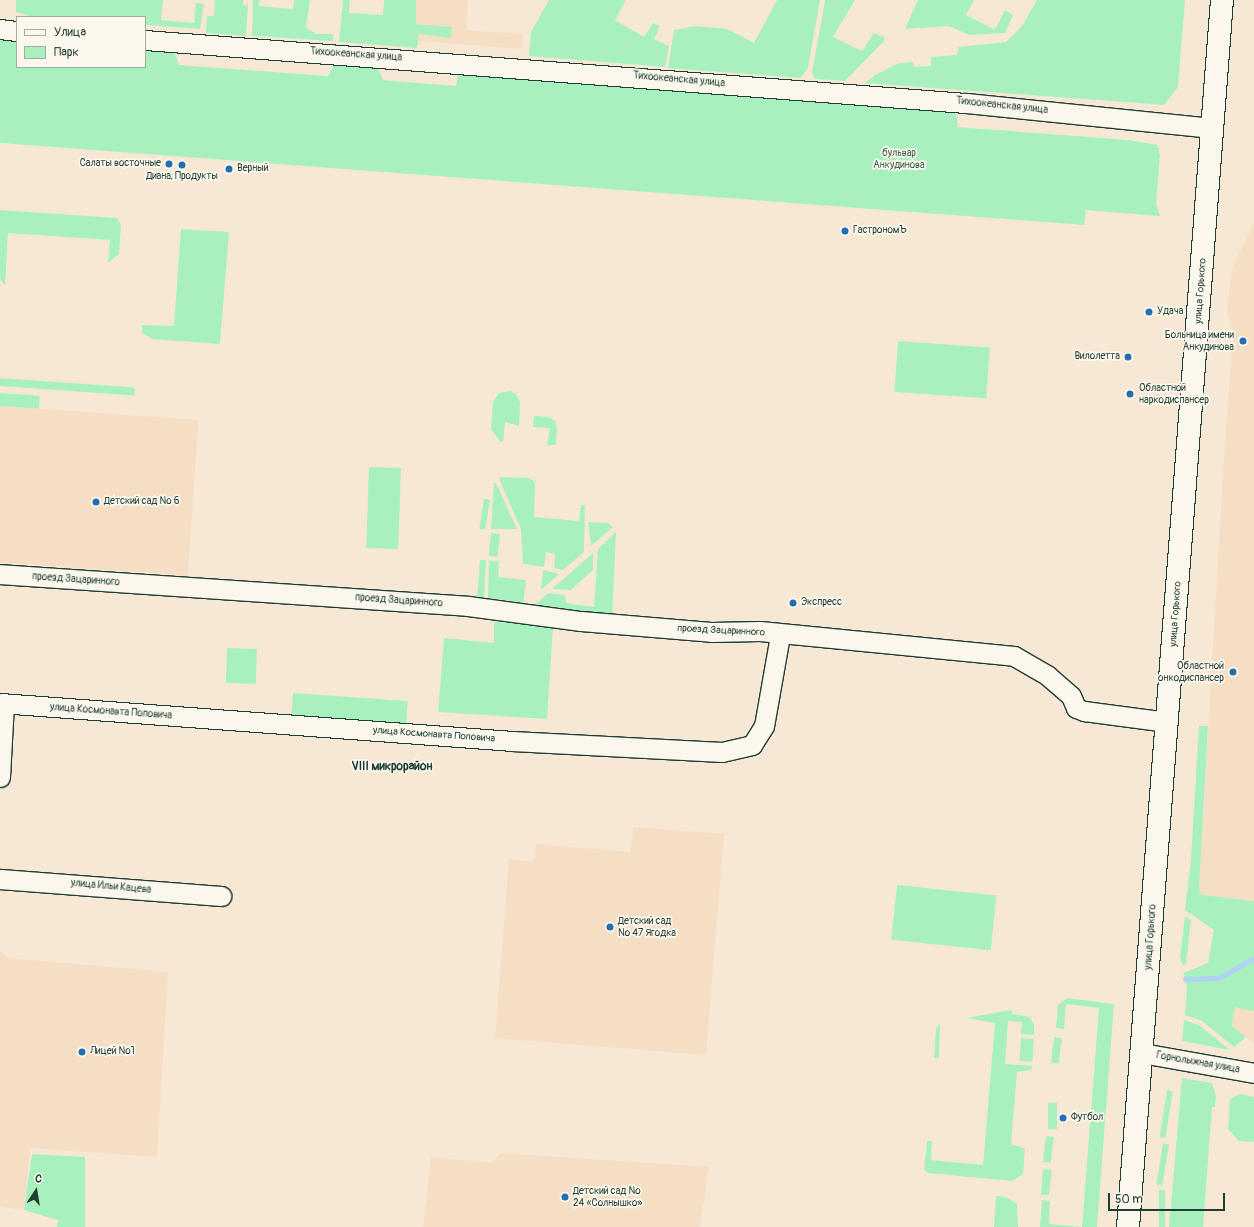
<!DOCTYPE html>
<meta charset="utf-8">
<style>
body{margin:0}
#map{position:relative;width:1254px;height:1227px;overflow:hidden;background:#f7e8d5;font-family:Pangolin,sans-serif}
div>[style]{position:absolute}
.built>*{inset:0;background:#f5dec4;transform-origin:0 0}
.green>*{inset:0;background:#a8f1bf;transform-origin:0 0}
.stream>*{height:4.5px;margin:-2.25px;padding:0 2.25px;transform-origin:2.25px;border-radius:2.25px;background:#aed3f7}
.roads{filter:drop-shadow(1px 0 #1f3d34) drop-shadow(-1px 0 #1f3d34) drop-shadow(0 1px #1f3d34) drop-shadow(0 -1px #1f3d34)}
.minor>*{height:19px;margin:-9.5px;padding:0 9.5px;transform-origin:9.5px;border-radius:9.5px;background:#fbf7ec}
.major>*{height:22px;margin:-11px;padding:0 11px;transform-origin:11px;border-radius:11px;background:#fbf7ec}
.dots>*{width:11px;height:11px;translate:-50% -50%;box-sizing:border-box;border:2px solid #fbf7ec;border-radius:50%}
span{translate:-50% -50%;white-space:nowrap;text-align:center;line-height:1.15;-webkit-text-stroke:3.5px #fbf7ec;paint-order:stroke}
.street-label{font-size:10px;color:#1f3d34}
.park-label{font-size:10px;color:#3a6150}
.poi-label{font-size:10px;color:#1f3d34}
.right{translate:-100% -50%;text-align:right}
.left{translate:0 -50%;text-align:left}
.quarter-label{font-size:12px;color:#1f3d34;font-weight:700}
.legend{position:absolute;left:16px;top:16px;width:130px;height:52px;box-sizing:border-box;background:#fbf7ec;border:1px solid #a3ada2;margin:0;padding:5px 7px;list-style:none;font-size:12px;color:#1f3d34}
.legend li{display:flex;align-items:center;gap:8px;height:20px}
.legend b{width:20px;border:1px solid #a3ada2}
.north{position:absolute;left:16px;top:1171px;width:40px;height:40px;-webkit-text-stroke:3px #fbf7ec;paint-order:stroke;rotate:12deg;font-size:11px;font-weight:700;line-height:16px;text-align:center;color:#1f3d34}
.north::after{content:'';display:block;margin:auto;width:14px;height:18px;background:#1f3d34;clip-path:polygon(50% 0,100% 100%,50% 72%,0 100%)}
.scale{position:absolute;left:1108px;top:1193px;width:117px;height:18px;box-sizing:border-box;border:2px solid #1f3d34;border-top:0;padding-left:5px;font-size:12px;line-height:14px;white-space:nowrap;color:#1f3d34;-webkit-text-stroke:3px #fbf7ec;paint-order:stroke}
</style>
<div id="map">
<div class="built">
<i style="clip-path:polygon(396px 0,468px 0,466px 30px,524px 34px,522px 49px,393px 39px)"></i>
<i style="clip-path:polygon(1254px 223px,1254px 901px,1203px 895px,1199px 890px,1224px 456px,1233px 335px,1227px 309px,1232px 268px)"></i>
<i style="left:0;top:406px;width:199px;height:156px;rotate:4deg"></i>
<i style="clip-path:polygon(633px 827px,724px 834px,706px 1055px,495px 1038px,509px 859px,534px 862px,536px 844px,631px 852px)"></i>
<i style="clip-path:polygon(0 950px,8px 958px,168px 972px,157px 1157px,30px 1148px,24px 1210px,0 1207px)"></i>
<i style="clip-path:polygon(1254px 999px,1254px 1044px,1232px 1026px,1235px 1007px)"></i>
<i style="clip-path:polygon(501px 1153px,709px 1167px,700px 1227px,423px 1227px,431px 1157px,491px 1163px)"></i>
</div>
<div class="green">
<i style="clip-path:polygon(16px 0,163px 0,161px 20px,194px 23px,196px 3px,204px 4px,200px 29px,145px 25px,145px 17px,30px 16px,16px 12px)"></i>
<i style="clip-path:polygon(215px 0,243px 0,243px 5px,248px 5px,246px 36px,206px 33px,207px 16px,214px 16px)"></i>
<i style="clip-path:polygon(253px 0,259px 0,259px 6px,293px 9px,294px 0,310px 0,306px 27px,316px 34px,333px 34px,333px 41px,252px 36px)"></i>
<i style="clip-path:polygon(343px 0,350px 0,349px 13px,383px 15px,384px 0,416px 0,416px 24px,452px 27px,450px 38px,419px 34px,417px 48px,339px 42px)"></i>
<i style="clip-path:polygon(549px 0,626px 0,615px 20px,644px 37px,653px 23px,660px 26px,654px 39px,669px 46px,665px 67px,529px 56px,531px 32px)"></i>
<i style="clip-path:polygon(777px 0,820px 0,808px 68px,801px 78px,668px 68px,674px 30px,696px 26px,727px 29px,754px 43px)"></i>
<i style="clip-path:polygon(825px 0,855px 0,833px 37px,862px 51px,874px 33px,884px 37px,885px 40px,845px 81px,815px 79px,812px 73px)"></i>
<i style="clip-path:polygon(918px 0,974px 0,966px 15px,995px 30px,1005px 10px,1013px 15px,1005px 33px,969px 35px,949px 26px,905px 29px)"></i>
<i style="clip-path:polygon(1037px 0,1185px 0,1178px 87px,1164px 105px,865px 83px,875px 75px,899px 63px,913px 62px,914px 67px,931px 66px,931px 57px,957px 55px,959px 47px,1006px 42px,1022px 26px)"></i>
<i style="clip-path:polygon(0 40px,17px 41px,17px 67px,145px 67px,145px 51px,175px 53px,179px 65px,328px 76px,334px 65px,378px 68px,383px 80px,456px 86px,458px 74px,952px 111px,958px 117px,957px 127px,1129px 140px,1157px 145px,1160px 155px,1156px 204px,1160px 216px,1086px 210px,1084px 225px,0 143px)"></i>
<i style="clip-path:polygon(0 210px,117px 218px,121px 225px,119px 254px,108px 263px,110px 240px,8px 233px,5px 285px,0 279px)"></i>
<i style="clip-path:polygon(181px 229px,229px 232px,220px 344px,152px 339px,142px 333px,142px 325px,174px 326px)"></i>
<i style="left:898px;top:341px;width:92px;height:51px;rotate:4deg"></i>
<i style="left:0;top:378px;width:135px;height:8px;rotate:4deg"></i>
<i style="clip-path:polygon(510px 391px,516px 394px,520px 402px,519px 426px,505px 422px,503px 442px,500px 441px,491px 429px,493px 402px,499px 393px)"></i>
<i style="left:0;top:393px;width:40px;height:13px;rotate:4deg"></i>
<i style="clip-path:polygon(534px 416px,549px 417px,555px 421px,557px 428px,556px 445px,547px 445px,550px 428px,533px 427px)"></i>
<i style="left:369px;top:467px;width:32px;height:81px;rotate:2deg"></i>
<i style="clip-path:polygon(501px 477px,529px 478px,535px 482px,534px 517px,579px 521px,581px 505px,585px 505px,584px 552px,563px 570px,554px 568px,555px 554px,546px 552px,544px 567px,523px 564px,521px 529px,499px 479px)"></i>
<i style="clip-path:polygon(494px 483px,496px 483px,517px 529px,491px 529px)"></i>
<i style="left:484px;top:499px;width:6px;height:30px;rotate:9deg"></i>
<i style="clip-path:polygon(588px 522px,608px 523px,613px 527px,591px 546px)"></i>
<i style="clip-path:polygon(616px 532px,612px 621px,528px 611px,548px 593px,565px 595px,566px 603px,594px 607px,598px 549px)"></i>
<i style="left:491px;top:533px;width:9px;height:23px;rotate:6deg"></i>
<i style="clip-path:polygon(593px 553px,593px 570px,571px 590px,552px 589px)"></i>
<i style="clip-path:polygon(480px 560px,486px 560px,484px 598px,480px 606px,477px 600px)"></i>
<i style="clip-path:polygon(489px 561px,499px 561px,498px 577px,526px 580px,523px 608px,516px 609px,514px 601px,488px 598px)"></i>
<i style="clip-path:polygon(543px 570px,559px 574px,541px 590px)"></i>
<i style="clip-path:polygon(494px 622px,553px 626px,547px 719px,438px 712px,444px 638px,494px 643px)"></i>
<i style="left:227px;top:648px;width:30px;height:35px;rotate:2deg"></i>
<i style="left:293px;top:693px;width:115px;height:25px;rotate:4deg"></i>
<i style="clip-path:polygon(1199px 726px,1208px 726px,1199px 890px,1203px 895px,1254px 901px,1254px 1011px,1235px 1007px,1232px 1026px,1246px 1037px,1234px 1047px,1202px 1021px,1185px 1015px,1187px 987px,1183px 973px,1208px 963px,1214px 930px,1185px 910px,1191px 859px)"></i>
<i style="left:897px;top:885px;width:100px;height:55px;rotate:6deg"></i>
<i style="clip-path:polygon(1185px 916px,1191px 920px,1186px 964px,1183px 965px,1180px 957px)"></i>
<i style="clip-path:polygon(1067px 998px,1114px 1004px,1097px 1227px,1040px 1227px,1042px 1200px,1050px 1201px,1049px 1224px,1082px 1227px,1099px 1008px,1066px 1004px,1064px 1029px,1056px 1028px,1058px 1005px)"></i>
<i style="clip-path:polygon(1011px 1010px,1013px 1014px,1030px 1017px,1034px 1025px,1034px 1035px,1021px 1034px,1022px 1022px,1008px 1021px,1005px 1064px,1032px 1066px,1031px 1070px,1017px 1072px,1011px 1144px,1025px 1149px,1023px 1174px,1012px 1181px,928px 1173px,924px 1170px,927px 1141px,932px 1141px,931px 1160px,983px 1165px,995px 1023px,966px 1018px)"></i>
<i style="clip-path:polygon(1184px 1020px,1199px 1025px,1230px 1050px,1182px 1041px)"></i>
<i style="clip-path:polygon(940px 1023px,939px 1058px,934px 1058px,936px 1029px)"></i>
<i style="left:1054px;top:1037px;width:8px;height:26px;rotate:7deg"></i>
<i style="left:1021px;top:1038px;width:13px;height:23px;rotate:4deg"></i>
<i style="clip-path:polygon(1182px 1078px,1212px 1083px,1216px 1096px,1215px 1107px,1212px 1107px,1203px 1227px,1169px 1227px)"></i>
<i style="left:1167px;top:1090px;width:6px;height:48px;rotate:9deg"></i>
<i style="clip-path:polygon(1240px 1094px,1254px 1097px,1254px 1142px,1239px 1141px,1228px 1129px,1230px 1099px)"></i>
<i style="left:1048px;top:1103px;width:9px;height:26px"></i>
<i style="left:1046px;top:1136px;width:8px;height:26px;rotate:7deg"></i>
<i style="left:1163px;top:1143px;width:6px;height:42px;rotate:9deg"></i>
<i style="clip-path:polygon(32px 1154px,85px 1157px,85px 1227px,57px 1227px,58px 1220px,24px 1210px)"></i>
<i style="clip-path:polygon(1043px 1169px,1052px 1170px,1049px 1195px,1041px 1195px)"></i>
<i style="left:1159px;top:1190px;width:6px;height:37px"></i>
<i style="clip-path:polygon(996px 1196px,1006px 1197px,1017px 1204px,1018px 1227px,994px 1227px)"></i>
</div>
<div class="stream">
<i style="left:1185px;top:979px;width:34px;rotate:-2deg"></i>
<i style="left:1219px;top:978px;width:40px;rotate:-29.7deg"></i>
</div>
<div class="roads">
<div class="minor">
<i style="left:0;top:29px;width:17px;rotate:7deg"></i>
<i style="left:145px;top:40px;width:823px;rotate:4.39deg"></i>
<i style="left:966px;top:103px;width:248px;rotate:5.8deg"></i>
<i style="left:0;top:574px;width:469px;rotate:3.9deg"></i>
<i style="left:468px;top:606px;width:114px;rotate:7.6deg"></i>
<i style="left:581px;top:621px;width:130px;rotate:4.8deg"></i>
<i style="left:711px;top:632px;width:49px;rotate:-1.2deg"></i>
<i style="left:760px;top:631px;width:255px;rotate:5.6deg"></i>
<i style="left:1014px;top:656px;width:39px;rotate:30deg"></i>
<i style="left:1048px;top:676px;width:30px;rotate:41deg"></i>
<i style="left:1071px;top:696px;width:13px;rotate:67deg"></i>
<i style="left:1076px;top:708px;width:9px;rotate:21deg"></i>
<i style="left:1084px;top:711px;width:84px;rotate:7.5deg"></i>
<i style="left:0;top:703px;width:513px;rotate:4.24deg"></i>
<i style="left:512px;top:741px;width:210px;rotate:3deg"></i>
<i style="left:722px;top:752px;width:31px;rotate:-13deg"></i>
<i style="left:752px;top:745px;width:22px;rotate:-58deg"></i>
<i style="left:764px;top:726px;width:92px;rotate:-80deg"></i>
<i style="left:0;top:777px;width:73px;rotate:-86.9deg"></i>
<i style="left:0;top:879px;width:222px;rotate:4.4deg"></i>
<i style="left:1142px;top:1053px;width:114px;rotate:10.1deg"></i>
</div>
<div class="major">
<i style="left:1128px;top:1227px;width:1231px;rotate:-85.62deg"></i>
</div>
</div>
<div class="dots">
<i style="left:169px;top:164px;background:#1f6fb2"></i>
<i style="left:182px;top:165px;background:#1f6fb2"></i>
<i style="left:229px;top:169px;background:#1f6fb2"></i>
<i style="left:845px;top:231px;background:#1f6fb2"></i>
<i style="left:1149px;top:312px;background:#1f6fb2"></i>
<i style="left:1243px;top:341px;background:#1f6fb2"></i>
<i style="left:1128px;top:357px;background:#1f6fb2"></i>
<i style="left:1130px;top:394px;background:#1f6fb2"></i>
<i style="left:96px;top:502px;background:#1f6fb2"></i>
<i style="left:793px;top:603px;background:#1f6fb2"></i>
<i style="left:1233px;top:672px;background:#1f6fb2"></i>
<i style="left:610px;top:927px;background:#1f6fb2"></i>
<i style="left:82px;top:1052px;background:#1f6fb2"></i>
<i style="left:1063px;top:1118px;background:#1f6fb2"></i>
<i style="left:565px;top:1197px;background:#1f6fb2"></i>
</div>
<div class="street-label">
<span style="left:356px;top:55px;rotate:4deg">Тихоокеанская улица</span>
<span style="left:679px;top:80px;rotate:5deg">Тихоокеанская улица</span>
<span style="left:1002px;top:106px;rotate:6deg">Тихоокеанская улица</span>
<span style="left:1201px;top:291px;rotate:-86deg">улица Горького</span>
<span style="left:76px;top:580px;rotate:4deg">проезд Зацаринного</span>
<span style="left:399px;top:601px;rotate:4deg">проезд Зацаринного</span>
<span style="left:1176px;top:614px;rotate:-86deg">улица Горького</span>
<span style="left:721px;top:631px;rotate:3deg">проезд Зацаринного</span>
<span style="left:111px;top:712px;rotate:4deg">улица Космонавта Поповича</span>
<span style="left:434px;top:735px;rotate:4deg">улица Космонавта Поповича</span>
<span style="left:111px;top:887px;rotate:5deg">улица Ильи Кацева</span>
<span style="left:1151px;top:937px;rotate:-86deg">улица Горького</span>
<span style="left:1198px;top:1063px;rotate:10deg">Горнолыжная улица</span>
</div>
<div class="park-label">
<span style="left:899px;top:159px">бульвар<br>Анкудинова</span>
</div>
<div class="poi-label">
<span class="right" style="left:161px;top:164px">Салаты восточные</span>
<span class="left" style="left:237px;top:169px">Верный</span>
<span style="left:182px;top:177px">Диана, Продукты</span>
<span class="left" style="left:853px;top:231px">ГастрономЪ</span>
<span class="left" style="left:1157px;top:312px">Удача</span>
<span class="right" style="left:1234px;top:341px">Больница имени<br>Анкудинова</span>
<span class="right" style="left:1120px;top:357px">Вилолетта</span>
<span class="left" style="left:1139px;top:394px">Областной<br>наркодиспансер</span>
<span class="left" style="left:104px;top:502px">Детский сад № 6</span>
<span class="left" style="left:801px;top:603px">Экспресс</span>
<span class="right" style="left:1224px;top:672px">Областной<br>онкодиспансер</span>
<span class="left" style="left:618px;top:927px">Детский сад<br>№ 47 Ягодка</span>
<span class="left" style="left:90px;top:1052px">Лицей №1</span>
<span class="left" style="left:1071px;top:1118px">Футбол</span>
<span class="left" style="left:573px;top:1197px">Детский сад №<br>24 «Солнышко»</span>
</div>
<div class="quarter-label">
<span style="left:392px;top:767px">VIII микрорайон</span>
</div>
<ul class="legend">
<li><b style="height:5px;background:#fbf7ec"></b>Улица</li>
<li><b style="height:11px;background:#a8f1bf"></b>Парк</li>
</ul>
<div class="north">С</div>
<div class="scale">50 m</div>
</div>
